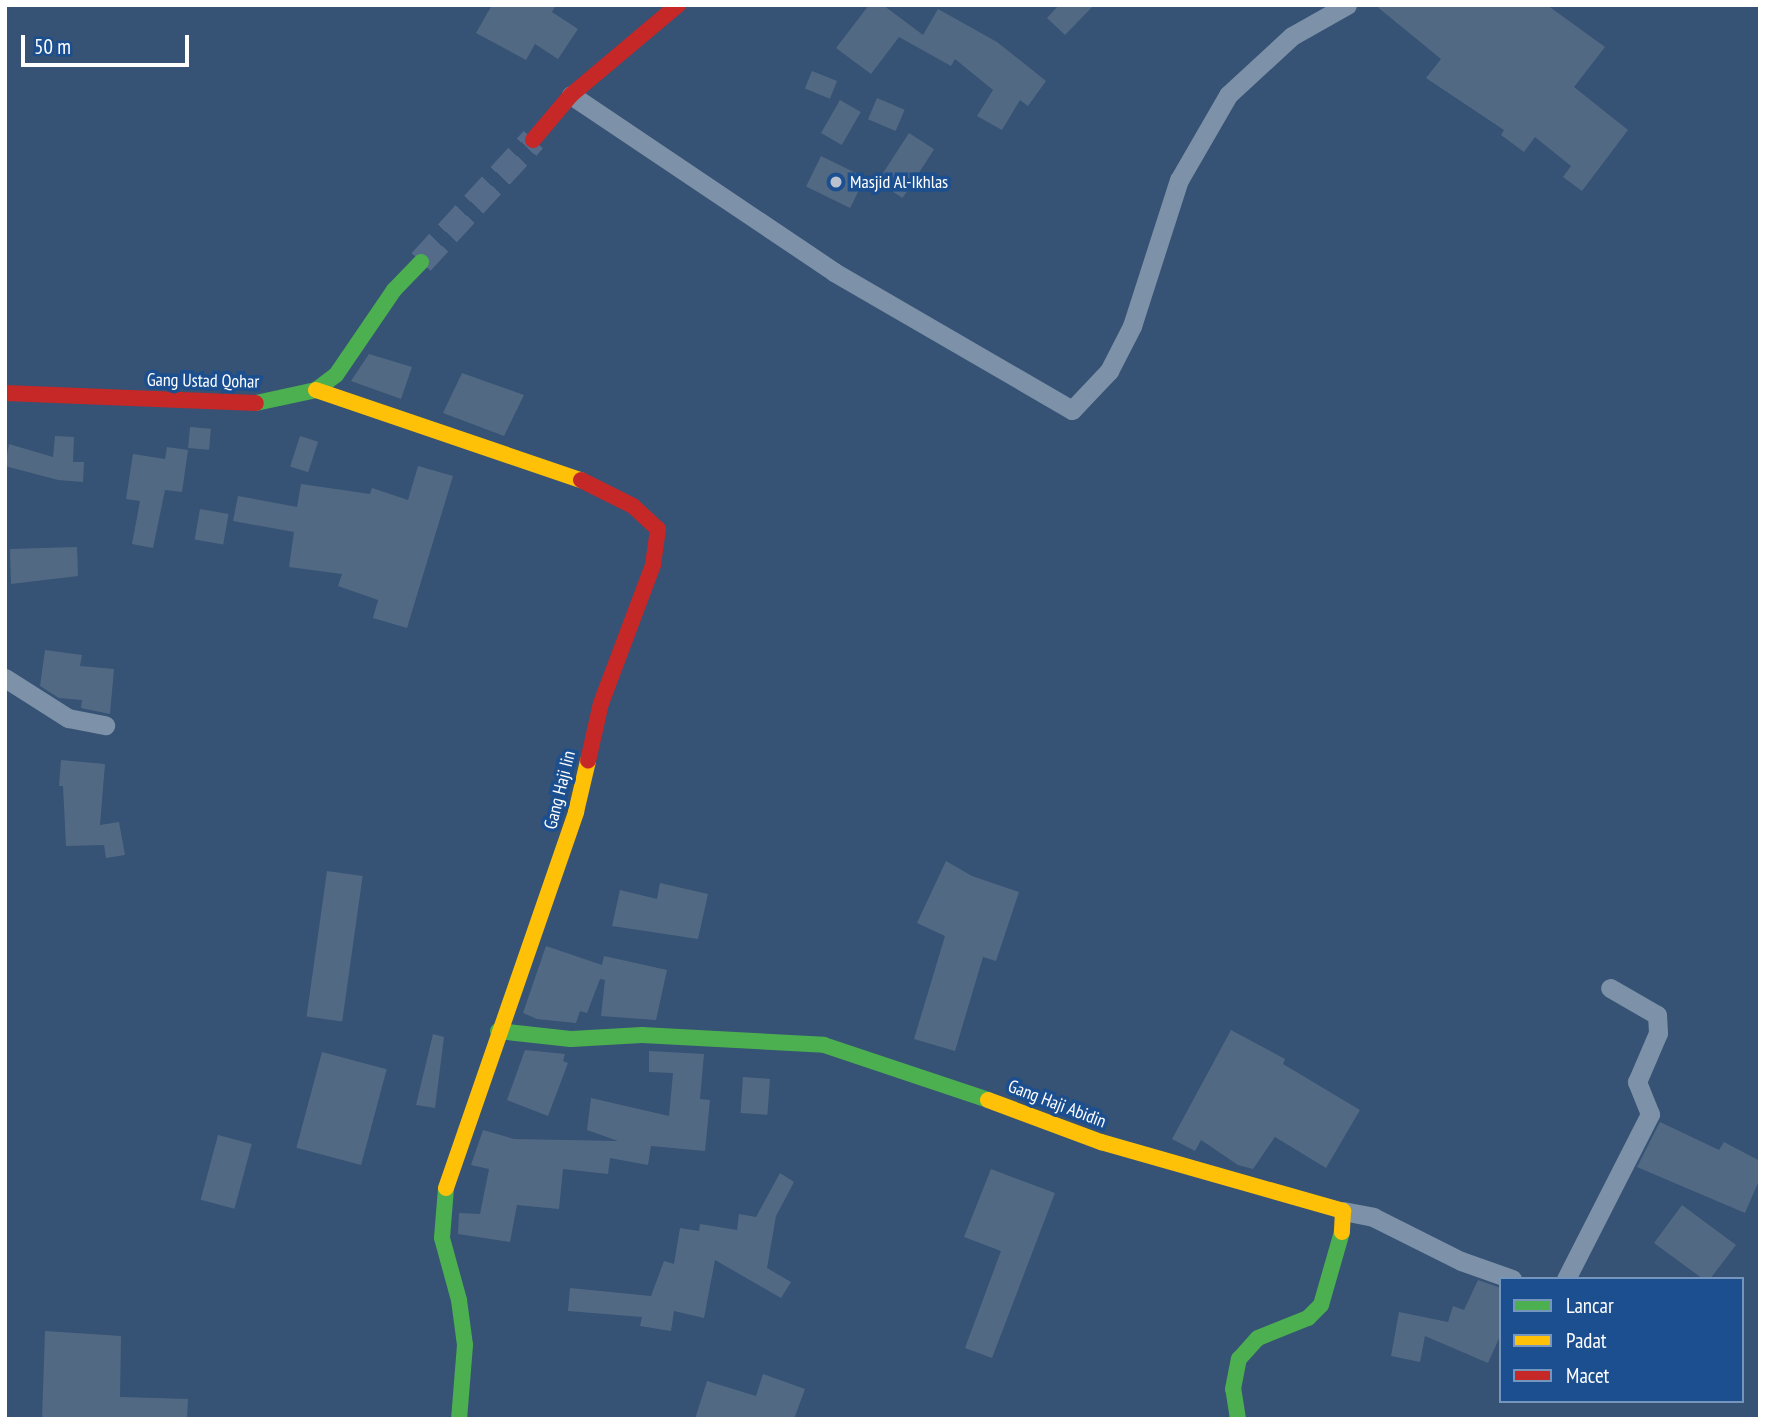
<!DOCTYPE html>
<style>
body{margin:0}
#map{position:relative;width:1765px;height:1424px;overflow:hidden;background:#365274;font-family:"PT Sans Narrow",sans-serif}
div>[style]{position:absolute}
.building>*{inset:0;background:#526984;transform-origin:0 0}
.secondary-tunnel>*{height:26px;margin-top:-13px;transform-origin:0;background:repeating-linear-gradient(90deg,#546c89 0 26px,transparent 0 39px)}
.street>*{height:19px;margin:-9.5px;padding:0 9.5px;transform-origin:9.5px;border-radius:9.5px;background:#7d92a8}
.fast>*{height:16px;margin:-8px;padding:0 8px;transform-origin:8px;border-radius:8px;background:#4caf50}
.slow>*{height:16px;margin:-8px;padding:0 8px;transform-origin:8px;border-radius:8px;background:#ffc107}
.jam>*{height:16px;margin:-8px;padding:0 8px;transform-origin:8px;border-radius:8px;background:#c62828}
.dots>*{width:19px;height:19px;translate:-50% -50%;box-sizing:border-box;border:4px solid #1b4f8f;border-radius:50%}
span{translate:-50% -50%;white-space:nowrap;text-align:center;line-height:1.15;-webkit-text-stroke:7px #1b4f8f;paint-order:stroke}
.poi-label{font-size:18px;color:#fff}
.left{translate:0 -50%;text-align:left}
.street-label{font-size:18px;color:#fff}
.frame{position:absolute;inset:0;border:7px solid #fff;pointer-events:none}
.legend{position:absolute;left:1499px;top:1277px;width:245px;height:126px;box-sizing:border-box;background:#1b4f8f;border:2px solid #7695bc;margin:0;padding:9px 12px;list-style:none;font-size:21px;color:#fff}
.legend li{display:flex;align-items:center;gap:14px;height:35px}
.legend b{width:35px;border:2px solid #7695bc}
.scale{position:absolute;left:21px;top:35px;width:168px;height:32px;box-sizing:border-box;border:4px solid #fff;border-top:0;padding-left:9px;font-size:21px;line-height:24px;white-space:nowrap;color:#fff;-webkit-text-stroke:5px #1b4f8f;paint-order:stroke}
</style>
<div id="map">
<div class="building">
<i style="clip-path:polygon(492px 5px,556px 5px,552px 12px,578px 29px,558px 59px,535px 44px,526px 60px,476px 33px)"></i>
<i style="clip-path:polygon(869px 5px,883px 5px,923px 35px,938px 9px,997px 42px,1046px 81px,1028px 106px,1020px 100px,1002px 130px,977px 116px,993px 90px,955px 59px,951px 66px,899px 37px,871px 74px,836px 48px)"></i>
<i style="clip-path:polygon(1059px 5px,1094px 5px,1065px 35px,1047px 18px)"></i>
<i style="clip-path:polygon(1375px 5px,1547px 5px,1605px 47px,1574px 87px,1628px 130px,1582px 191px,1563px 177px,1571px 166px,1535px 137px,1524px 152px,1501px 135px,1504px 130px,1426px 78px,1441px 59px)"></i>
<i style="left:812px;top:71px;width:27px;height:19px;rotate:22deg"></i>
<i style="left:877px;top:98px;width:30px;height:23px;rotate:23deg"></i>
<i style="left:840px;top:100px;width:24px;height:38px;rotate:30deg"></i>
<i style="left:909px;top:133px;width:30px;height:58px;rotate:33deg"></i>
<i style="left:821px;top:156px;width:49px;height:34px;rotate:26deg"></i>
<i style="clip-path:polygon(369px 354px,412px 367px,401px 399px,351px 381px)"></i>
<i style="clip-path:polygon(462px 373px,524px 395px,504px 436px,443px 413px)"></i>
<i style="left:190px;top:427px;width:21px;height:21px;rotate:5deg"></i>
<i style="clip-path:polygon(55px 436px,74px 437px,73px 462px,84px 462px,83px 482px,58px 480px,5px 466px,9px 444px,53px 457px)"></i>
<i style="left:300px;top:436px;width:19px;height:32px;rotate:18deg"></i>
<i style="clip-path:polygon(167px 447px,188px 450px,182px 492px,165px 490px,153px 548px,132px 544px,140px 501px,126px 499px,133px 454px,165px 459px)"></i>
<i style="clip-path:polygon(418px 466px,453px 476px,407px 628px,373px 618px,378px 600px,338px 586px,342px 574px,289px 567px,294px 532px,233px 521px,238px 496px,297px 507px,301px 484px,370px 494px,372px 488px,408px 500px)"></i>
<i style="left:200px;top:509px;width:29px;height:31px;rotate:10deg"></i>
<i style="clip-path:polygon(77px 547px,78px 576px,11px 584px,10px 549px)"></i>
<i style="clip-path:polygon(45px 650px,82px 655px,80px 666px,114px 669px,110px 714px,81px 708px,82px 700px,59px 698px,40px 686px)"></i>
<i style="clip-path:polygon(61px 760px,105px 764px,100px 825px,119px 822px,125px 855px,106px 858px,104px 845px,66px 846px,63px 786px,59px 786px)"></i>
<i style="clip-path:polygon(946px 861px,972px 876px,1019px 892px,996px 961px,983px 957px,955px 1051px,914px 1039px,945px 936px,917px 923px)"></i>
<i style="left:327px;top:871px;width:36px;height:147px;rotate:8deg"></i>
<i style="clip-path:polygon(660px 883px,708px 894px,698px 939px,612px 926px,620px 890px,657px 899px)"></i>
<i style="clip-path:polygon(546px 946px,602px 965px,604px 956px,667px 970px,656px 1020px,601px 1016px,605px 980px,600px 979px,587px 1013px,580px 1011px,576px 1023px,537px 1019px,523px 1013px)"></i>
<i style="clip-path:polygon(1231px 1030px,1285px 1059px,1283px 1064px,1360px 1110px,1326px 1168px,1275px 1137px,1253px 1169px,1238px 1165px,1201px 1140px,1195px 1151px,1172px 1139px)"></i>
<i style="clip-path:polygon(433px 1034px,444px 1037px,435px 1108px,416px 1105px)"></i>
<i style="clip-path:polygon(525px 1050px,565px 1054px,563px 1061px,568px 1063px,548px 1116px,507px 1100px)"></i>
<i style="clip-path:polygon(649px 1051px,704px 1054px,700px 1099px,710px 1100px,705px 1151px,651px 1146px,648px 1165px,610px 1158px,608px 1174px,563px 1169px,559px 1209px,517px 1205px,510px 1242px,458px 1234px,459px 1213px,480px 1214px,489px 1169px,471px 1165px,483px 1130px,514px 1139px,618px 1141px,587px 1130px,591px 1098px,669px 1116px,673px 1073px,649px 1072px)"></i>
<i style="left:322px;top:1052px;width:67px;height:99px;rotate:15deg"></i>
<i style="left:743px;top:1077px;width:27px;height:36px;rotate:4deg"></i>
<i style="clip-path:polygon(1660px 1122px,1719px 1150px,1724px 1142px,1760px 1161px,1760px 1178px,1745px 1213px,1637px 1167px)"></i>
<i style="left:218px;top:1135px;width:35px;height:67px;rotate:15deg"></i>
<i style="clip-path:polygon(991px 1169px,1055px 1193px,992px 1358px,965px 1348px,1001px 1251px,964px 1237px)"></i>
<i style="clip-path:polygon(780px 1173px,794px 1182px,776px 1216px,767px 1268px,791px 1282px,781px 1298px,715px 1260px,704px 1318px,674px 1311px,671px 1331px,640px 1326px,642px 1317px,568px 1311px,570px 1288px,651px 1296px,664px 1261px,674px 1264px,680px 1228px,699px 1231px,700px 1224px,737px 1230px,739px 1214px,756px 1217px)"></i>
<i style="clip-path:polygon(1682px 1205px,1736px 1245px,1710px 1279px,1703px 1279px,1654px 1243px)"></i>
<i style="clip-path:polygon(1478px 1280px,1501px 1288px,1501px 1334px,1488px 1363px,1425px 1336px,1420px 1362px,1391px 1356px,1399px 1312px,1448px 1322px,1453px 1306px,1464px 1310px)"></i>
<i style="clip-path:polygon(45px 1331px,121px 1336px,120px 1397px,188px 1399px,187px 1419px,42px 1419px)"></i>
<i style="clip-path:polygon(763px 1374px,805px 1389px,794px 1419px,695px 1419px,707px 1381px,756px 1396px)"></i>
</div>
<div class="secondary-tunnel">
<i style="left:421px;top:262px;width:166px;rotate:-47.4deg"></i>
</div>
<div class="street">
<i style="left:571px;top:95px;width:317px;rotate:33.9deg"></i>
<i style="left:834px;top:272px;width:275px;rotate:30.1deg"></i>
<i style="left:1072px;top:410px;width:54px;rotate:-46.5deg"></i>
<i style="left:1109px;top:371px;width:51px;rotate:-62.9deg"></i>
<i style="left:1132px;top:326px;width:153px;rotate:-72.2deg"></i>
<i style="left:1179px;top:180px;width:98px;rotate:-60deg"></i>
<i style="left:1228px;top:95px;width:87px;rotate:-42.7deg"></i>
<i style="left:1292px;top:36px;width:63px;rotate:-29.4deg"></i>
<i style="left:5px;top:678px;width:75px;rotate:32.4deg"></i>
<i style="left:68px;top:718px;width:38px;rotate:11deg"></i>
<i style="left:1343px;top:1211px;width:31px;rotate:11deg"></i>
<i style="left:1373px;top:1217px;width:98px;rotate:26.6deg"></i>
<i style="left:1461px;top:1261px;width:54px;rotate:19.4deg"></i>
<i style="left:1566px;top:1279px;width:185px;rotate:-63deg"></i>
<i style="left:1650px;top:1114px;width:35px;rotate:-112deg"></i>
<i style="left:1637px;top:1082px;width:53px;rotate:-66.8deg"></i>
<i style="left:1658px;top:1033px;width:18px;rotate:-93deg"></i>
<i style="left:1657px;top:1015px;width:54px;rotate:-150.1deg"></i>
</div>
<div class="fast">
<i style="left:256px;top:403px;width:61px;rotate:-12.2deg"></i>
<i style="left:316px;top:390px;width:25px;rotate:-37deg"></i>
<i style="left:336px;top:375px;width:103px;rotate:-55.7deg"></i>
<i style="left:394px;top:290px;width:39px;rotate:-46deg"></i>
<i style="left:498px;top:1031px;width:73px;rotate:6.3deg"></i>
<i style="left:571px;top:1039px;width:71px;rotate:-3.2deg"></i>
<i style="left:642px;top:1035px;width:182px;rotate:3.1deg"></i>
<i style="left:824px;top:1045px;width:173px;rotate:18.5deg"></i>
<i style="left:446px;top:1188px;width:50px;rotate:94.6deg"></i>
<i style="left:442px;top:1238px;width:64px;rotate:74.7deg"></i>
<i style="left:459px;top:1300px;width:45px;rotate:82.4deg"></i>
<i style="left:465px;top:1345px;width:74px;rotate:94.6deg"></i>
<i style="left:1238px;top:1419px;width:30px;rotate:-99deg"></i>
<i style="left:1233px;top:1389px;width:31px;rotate:-79deg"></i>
<i style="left:1239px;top:1359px;width:28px;rotate:-48deg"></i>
<i style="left:1258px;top:1338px;width:54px;rotate:-21.8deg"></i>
<i style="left:1308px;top:1318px;width:18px;rotate:-45deg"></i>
<i style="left:1321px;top:1305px;width:76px;rotate:-74deg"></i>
</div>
<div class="slow">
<i style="left:316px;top:390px;width:280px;rotate:18.8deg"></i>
<i style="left:988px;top:1100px;width:121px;rotate:20.4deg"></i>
<i style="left:1101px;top:1142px;width:252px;rotate:15.9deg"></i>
<i style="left:1343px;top:1211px;width:21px;rotate:93deg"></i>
<i style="left:446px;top:1188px;width:398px;rotate:-70.9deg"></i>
<i style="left:576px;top:812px;width:52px;rotate:-76.8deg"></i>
</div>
<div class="jam">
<i style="left:533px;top:140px;width:59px;rotate:-49.8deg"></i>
<i style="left:571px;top:95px;width:140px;rotate:-40.1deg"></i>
<i style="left:5px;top:393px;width:251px;rotate:2.3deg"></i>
<i style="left:581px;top:480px;width:58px;rotate:26.6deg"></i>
<i style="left:633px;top:506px;width:34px;rotate:43deg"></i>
<i style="left:658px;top:529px;width:36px;rotate:98deg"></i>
<i style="left:653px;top:565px;width:147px;rotate:110.6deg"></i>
<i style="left:601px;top:703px;width:59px;rotate:102.6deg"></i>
</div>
<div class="dots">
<i style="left:836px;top:182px;background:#b9c2ce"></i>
</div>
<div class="poi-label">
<span class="left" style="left:850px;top:182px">Masjid Al-Ikhlas</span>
</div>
<div class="street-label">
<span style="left:203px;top:381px;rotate:1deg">Gang Ustad Qohar</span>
<span style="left:560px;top:790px;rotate:-76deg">Gang Haji Iin</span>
<span style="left:1057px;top:1104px;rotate:21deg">Gang Haji Abidin</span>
</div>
<div class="frame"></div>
<ul class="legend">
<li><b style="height:9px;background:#4caf50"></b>Lancar</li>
<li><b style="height:9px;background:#ffc107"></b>Padat</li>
<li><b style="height:9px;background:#c62828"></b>Macet</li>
</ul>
<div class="scale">50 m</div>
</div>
